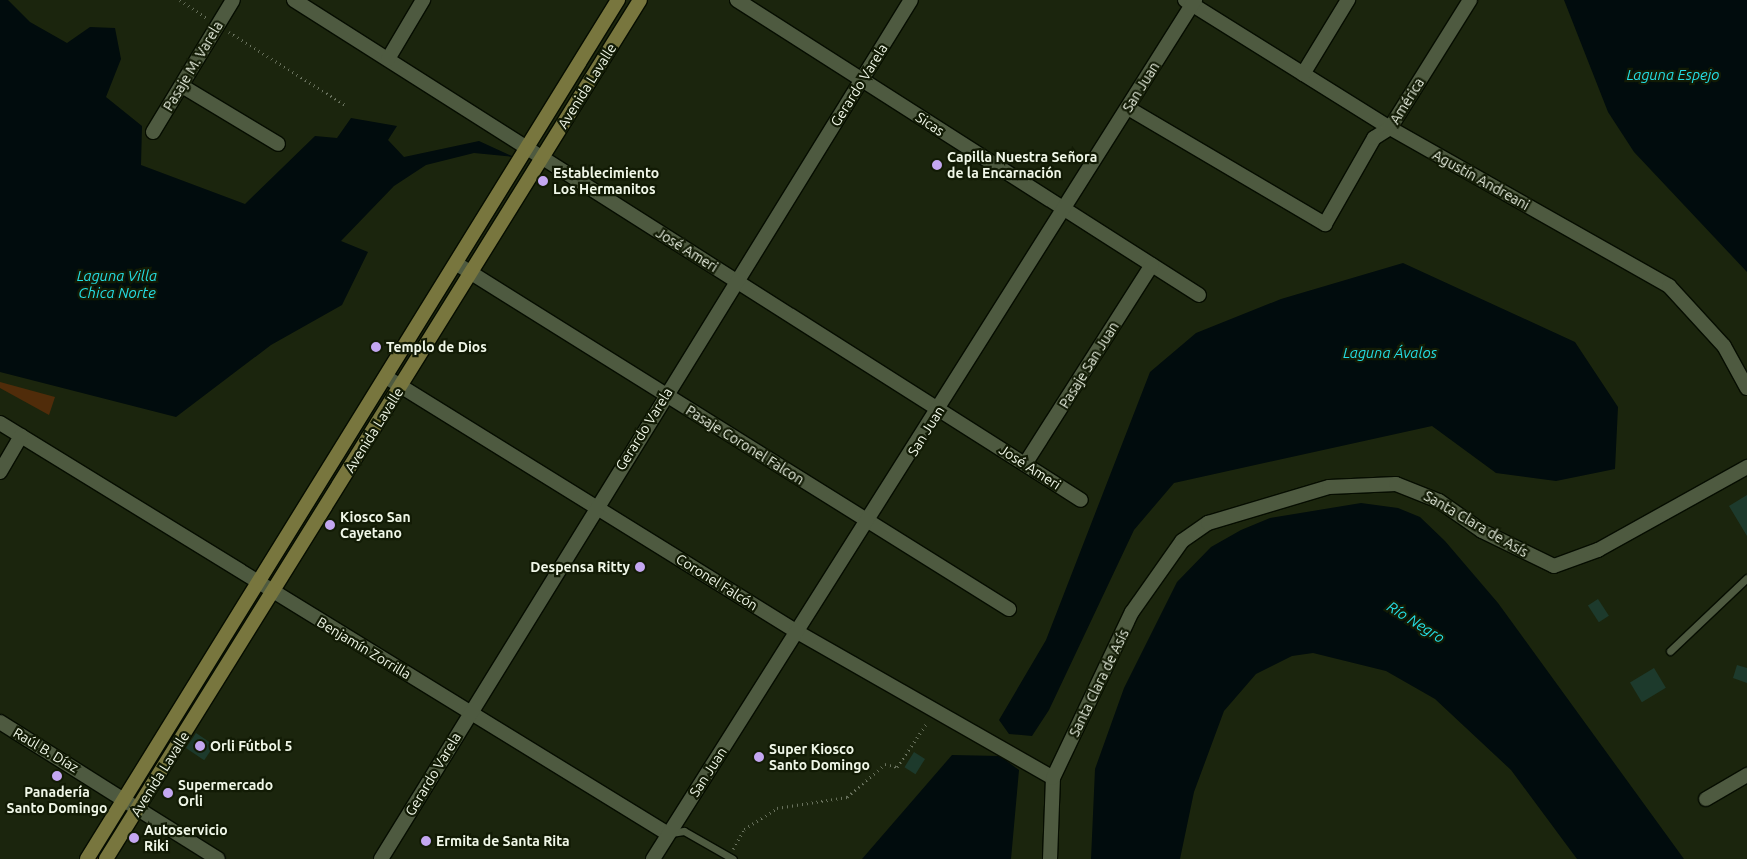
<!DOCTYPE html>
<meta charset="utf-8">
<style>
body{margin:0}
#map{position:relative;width:1747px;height:859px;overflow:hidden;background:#1b250d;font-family:Ubuntu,sans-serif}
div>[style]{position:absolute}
.green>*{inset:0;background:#502c0a}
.water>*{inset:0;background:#010c0d}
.building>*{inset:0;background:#1d3a2c;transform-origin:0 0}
.path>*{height:2.5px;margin-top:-1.25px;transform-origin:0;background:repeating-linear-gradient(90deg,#68715c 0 1px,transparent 0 5px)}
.roads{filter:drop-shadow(1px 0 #060d00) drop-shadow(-1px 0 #060d00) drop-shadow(0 1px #060d00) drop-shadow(0 -1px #060d00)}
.service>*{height:7px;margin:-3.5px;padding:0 3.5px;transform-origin:3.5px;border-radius:3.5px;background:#4e5a40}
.minor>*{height:14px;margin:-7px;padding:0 7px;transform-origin:7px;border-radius:7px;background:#4e5a40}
.tertiary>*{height:14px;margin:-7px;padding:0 7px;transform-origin:7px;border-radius:7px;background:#4e5a40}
.secondary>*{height:14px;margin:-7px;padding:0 7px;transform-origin:7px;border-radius:7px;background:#78763e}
.dots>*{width:14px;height:14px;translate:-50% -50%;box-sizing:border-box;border:2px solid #121b05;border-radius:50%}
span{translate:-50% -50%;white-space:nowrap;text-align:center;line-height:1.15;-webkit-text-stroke:4.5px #121b05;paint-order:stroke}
.street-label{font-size:14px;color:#f0f7e8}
.poi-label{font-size:14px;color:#f0f7e8;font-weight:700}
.left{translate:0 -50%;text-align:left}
.right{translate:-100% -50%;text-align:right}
.water-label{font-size:15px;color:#25dde2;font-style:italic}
</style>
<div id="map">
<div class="green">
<i style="clip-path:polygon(0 382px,55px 397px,49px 415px,0 388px)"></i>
<i style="clip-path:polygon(121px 818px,124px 821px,99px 859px,95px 859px)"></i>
</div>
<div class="water">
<i style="clip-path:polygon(0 0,8px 0,30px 22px,67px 43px,90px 27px,115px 28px,121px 59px,106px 97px,142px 126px,141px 165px,245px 204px,315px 136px,337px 138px,351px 118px,397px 126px,388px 140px,404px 157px,479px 141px,514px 157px,474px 153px,426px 165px,394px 186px,341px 241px,368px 252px,342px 305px,271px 345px,176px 417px,0 372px)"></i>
<i style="clip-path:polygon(1564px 0,1747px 0,1747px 272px,1634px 152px,1608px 112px)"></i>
<i style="clip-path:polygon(1403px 263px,1575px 342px,1618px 407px,1615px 469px,1556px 481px,1496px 473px,1432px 426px,1174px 483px,1134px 530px,1049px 710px,1032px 736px,1009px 734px,999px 720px,1046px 640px,1150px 372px,1196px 333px,1281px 299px)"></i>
<i style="clip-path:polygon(1361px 503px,1398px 508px,1420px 517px,1445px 541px,1498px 603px,1684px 859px,1577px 859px,1511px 770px,1435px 699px,1386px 671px,1313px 653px,1292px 656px,1256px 674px,1224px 711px,1194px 792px,1180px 859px,1091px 859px,1095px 769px,1124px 688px,1177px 582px,1211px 547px,1241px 530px,1270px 518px)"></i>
<i style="clip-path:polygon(952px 755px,1000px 756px,1019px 770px,1011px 859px,862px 859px)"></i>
</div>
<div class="building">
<i style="clip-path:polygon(1747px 495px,1747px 536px,1729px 506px)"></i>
<i style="left:1598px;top:599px;width:20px;height:12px;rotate:57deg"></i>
<i style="clip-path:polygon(1737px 665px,1747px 668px,1747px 683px,1733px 678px)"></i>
<i style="left:1654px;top:668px;width:23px;height:28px;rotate:59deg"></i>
<i style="left:196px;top:733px;width:22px;height:18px;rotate:34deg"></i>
<i style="left:914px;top:752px;width:13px;height:18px;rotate:32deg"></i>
</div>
<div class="path">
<i style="left:180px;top:0;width:34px;rotate:34deg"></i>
<i style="left:229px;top:32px;width:139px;rotate:32.1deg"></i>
<i style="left:733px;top:849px;width:23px;rotate:-61deg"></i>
<i style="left:744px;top:829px;width:39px;rotate:-32deg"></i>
<i style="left:777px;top:808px;width:71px;rotate:-8.9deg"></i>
<i style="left:847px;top:797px;width:50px;rotate:-41deg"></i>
<i style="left:885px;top:764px;width:12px;rotate:14deg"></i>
<i style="left:897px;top:767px;width:55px;rotate:-56deg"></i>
</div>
<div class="roads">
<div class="service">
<i style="left:1670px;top:651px;width:106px;rotate:-43.5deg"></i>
<i style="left:671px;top:833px;width:13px;rotate:-9deg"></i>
<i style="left:684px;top:831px;width:56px;rotate:29.7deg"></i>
</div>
<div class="minor">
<i style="left:294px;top:0;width:932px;rotate:32.43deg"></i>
<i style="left:737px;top:0;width:548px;rotate:32.56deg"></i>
<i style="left:1185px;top:0;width:242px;rotate:32deg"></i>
<i style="left:1390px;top:128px;width:321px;rotate:29.5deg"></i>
<i style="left:1669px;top:286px;width:81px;rotate:47.5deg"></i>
<i style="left:1724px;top:346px;width:48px;rotate:61.3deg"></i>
<i style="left:388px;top:59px;width:69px;rotate:-59.3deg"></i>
<i style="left:1303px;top:74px;width:87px;rotate:-58.7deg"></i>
<i style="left:182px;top:86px;width:112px;rotate:31.1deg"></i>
<i style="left:1128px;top:108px;width:229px;rotate:30.5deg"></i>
<i style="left:1325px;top:224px;width:99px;rotate:-60.3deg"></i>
<i style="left:1374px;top:138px;width:19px;rotate:-32deg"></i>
<i style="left:1390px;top:128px;width:151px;rotate:-58deg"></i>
<i style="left:153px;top:132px;width:154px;rotate:-58.8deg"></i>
<i style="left:457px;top:264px;width:651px;rotate:32.01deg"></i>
<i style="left:386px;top:377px;width:486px;rotate:31.8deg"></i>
<i style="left:799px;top:633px;width:292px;rotate:29.7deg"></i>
<i style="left:0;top:423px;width:784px;rotate:31.6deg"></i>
<i style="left:1025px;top:464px;width:236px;rotate:-57.5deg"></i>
<i style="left:0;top:472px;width:42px;rotate:-59.7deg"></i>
<i style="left:1706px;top:799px;width:48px;rotate:-30.3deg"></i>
<i style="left:138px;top:809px;width:94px;rotate:32deg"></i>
<i style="left:381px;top:859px;width:1009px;rotate:-58.33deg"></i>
<i style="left:653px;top:859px;width:1016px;rotate:-57.75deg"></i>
<i style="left:1050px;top:859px;width:81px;rotate:-87.9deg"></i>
<i style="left:1053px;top:778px;width:184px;rotate:-64.6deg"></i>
<i style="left:1132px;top:612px;width:87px;rotate:-54.8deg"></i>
<i style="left:1182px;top:541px;width:32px;rotate:-35deg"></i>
<i style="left:1208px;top:523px;width:126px;rotate:-16.6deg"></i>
<i style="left:1329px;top:487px;width:67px;rotate:-2.6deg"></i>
<i style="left:1396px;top:484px;width:46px;rotate:21.6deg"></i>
<i style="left:1439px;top:501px;width:52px;rotate:34.9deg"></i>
<i style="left:1482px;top:531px;width:80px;rotate:25.9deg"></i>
<i style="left:1554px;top:566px;width:47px;rotate:-20deg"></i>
<i style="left:1598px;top:550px;width:171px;rotate:-29.1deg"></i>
</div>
<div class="tertiary">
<i style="left:0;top:722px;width:163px;rotate:32.2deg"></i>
</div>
<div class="secondary">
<i style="left:87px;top:859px;width:1010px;rotate:-58.28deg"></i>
<i style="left:106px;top:859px;width:1011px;rotate:-58.13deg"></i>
</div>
</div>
<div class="dots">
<i style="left:937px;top:165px;background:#c4a7f1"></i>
<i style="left:543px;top:181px;background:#c4a7f1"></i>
<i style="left:376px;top:347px;background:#c4a7f1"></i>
<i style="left:330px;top:525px;background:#c4a7f1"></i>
<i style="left:640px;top:567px;background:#c4a7f1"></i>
<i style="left:200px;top:746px;background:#c4a7f1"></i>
<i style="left:759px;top:757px;background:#c4a7f1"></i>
<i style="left:57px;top:776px;background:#c4a7f1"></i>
<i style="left:168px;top:793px;background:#c4a7f1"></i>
<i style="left:134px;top:838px;background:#c4a7f1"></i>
<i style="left:426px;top:841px;background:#c4a7f1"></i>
</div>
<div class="street-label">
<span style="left:193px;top:66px;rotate:-59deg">Pasaje M. Varela</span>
<span style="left:859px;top:85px;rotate:-58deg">Gerardo Varela</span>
<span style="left:587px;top:86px;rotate:-58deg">Avenida Lavalle</span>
<span style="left:1141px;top:87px;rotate:-58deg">San Juan</span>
<span style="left:1407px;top:101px;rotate:-58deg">América</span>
<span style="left:930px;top:124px;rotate:33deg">Sicas</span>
<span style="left:1481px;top:180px;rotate:29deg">Agustín Andreani</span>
<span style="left:687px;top:250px;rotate:32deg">José Ameri</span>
<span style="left:1089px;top:365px;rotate:-58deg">Pasaje San Juan</span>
<span style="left:644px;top:429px;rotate:-58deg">Gerardo Varela</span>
<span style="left:374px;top:430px;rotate:-58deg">Avenida Lavalle</span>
<span style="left:926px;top:431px;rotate:-58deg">San Juan</span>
<span style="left:745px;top:445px;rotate:32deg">Pasaje Coronel Falcon</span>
<span style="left:1030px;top:467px;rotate:33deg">José Ameri</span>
<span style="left:1476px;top:524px;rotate:30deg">Santa Clara de Asís</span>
<span style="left:717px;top:582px;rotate:32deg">Coronel Falcón</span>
<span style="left:364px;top:648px;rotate:31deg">Benjamín Zorrilla</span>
<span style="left:1099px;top:683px;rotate:-64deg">Santa Clara de Asís</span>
<span style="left:46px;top:750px;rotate:31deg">Raúl B. Díaz</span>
<span style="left:708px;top:772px;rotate:-57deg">San Juan</span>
<span style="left:160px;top:774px;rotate:-58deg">Avenida Lavalle</span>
<span style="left:433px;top:774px;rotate:-59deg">Gerardo Varela</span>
</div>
<div class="poi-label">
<span class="left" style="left:947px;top:165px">Capilla Nuestra Señora<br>de la Encarnación</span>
<span class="left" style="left:553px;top:181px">Establecimiento<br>Los Hermanitos</span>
<span class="left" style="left:386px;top:347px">Templo de Dios</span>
<span class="left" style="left:340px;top:525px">Kiosco San<br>Cayetano</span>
<span class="right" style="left:630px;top:567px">Despensa Ritty</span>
<span class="left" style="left:210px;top:746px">Orli Fútbol 5</span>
<span class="left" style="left:769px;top:757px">Super Kiosco<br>Santo Domingo</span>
<span class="left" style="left:178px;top:793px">Supermercado<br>Orli</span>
<span style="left:57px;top:800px">Panadería<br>Santo Domingo</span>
<span class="left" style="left:144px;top:838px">Autoservicio<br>Riki</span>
<span class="left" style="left:436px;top:841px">Ermita de Santa Rita</span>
</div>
<div class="water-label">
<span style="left:1673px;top:75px">Laguna Espejo</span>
<span style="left:117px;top:284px">Laguna Villa<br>Chica Norte</span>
<span style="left:1390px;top:353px">Laguna Ávalos</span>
<span style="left:1416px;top:622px;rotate:32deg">Río Negro</span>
</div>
</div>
